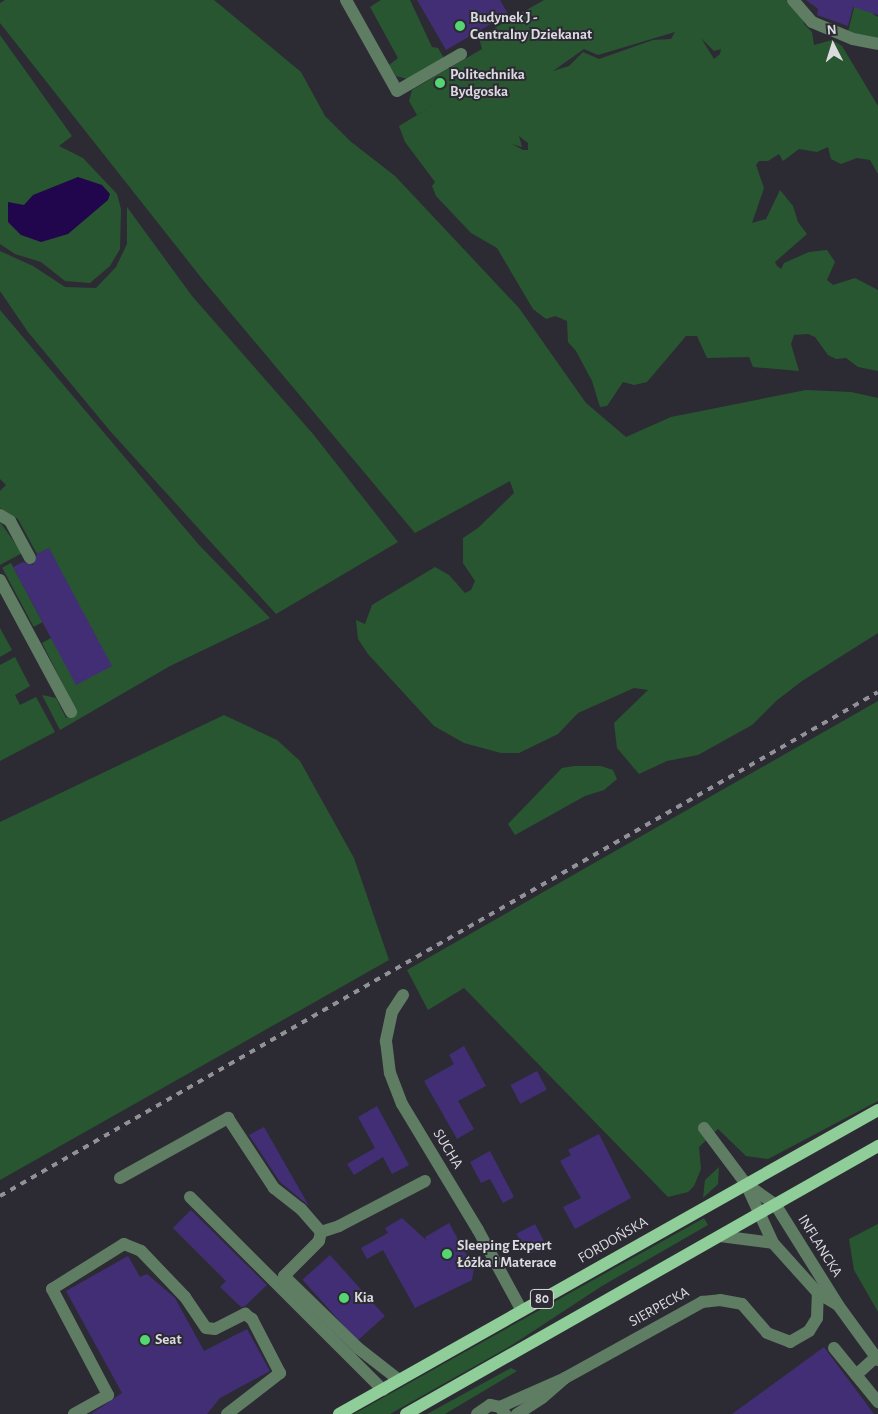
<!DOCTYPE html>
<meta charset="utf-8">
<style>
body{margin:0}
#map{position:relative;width:878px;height:1414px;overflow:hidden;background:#2c2b34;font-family:"Alegreya Sans",sans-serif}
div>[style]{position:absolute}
.green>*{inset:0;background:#285631;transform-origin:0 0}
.water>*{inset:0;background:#21054d}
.building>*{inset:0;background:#412e75;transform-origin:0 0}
.minor>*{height:12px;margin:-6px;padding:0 6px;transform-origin:6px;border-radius:6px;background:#5f7d63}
.major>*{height:12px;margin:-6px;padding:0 6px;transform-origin:6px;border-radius:6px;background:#8fce98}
.rail>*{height:4px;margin-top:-2px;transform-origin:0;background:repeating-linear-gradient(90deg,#929198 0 6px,transparent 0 12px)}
.dots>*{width:14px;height:14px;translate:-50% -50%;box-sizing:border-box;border:2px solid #2c2b34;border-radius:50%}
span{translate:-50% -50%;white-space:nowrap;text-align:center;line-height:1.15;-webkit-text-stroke:4px #2c2b34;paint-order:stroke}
.shield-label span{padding:1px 4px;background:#2c2b34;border:1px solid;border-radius:4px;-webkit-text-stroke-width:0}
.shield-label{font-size:14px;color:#dbdae0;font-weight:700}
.poi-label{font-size:15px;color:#dbdae0;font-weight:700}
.left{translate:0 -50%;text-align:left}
.street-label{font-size:15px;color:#dbdae0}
.north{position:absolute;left:808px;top:20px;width:50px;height:50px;-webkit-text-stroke:4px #2c2b34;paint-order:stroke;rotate:355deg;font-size:14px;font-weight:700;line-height:20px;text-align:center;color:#dbdae0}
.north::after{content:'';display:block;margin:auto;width:18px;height:22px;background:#dbdae0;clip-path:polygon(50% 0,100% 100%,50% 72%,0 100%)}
</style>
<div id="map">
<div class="green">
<i style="clip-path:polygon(5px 0,214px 0,301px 72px,325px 116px,350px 141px,395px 176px,519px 308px,586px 403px,626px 437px,671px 417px,806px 390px,851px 392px,878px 398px,878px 633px,802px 681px,776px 701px,752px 725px,698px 755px,667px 761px,639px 774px,617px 748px,614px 723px,648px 690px,634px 688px,578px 713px,558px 734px,519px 753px,501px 753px,464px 743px,434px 726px,368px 654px,358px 639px,356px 620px,365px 624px,372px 605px,435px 567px,449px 575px,465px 593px,471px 590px,475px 581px,463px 563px,463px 538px,478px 528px,514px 493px,510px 481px,415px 533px,203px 280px,0 23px,0 3px)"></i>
<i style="clip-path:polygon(381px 0,410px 0,432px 47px,438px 48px,445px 60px,407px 79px,396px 76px,389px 65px,398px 58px,370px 7px)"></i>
<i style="clip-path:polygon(evenodd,544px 0,785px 0,795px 2px,805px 25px,812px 32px,814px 45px,832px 40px,842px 46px,878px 106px,878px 174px,870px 160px,857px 158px,841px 164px,831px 159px,828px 147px,817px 152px,799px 149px,783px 161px,779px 154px,768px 161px,759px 161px,756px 165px,764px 188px,752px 223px,766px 219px,780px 190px,793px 206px,798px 222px,807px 234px,775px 262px,777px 266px,781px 269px,784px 263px,809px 252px,827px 250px,835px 262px,827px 280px,833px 285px,855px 278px,878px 290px,878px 371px,858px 367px,846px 358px,836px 359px,828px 355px,815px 337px,808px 334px,794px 335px,791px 344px,799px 371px,753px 367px,749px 357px,707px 358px,697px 336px,686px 336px,647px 382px,634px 385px,623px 382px,607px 406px,600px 407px,592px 381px,576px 351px,568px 342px,567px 321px,555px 316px,546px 319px,533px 309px,497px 248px,471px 233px,436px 196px,432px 186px,435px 182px,405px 142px,399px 126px,439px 102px,417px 115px,409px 101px,412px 90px,482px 49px,479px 37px,544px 0,675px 32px,671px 39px,653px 40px,599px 59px,583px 52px,569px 66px,553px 71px,584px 49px,598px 55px,675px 32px,544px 0,701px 38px,714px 51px,721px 49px,720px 54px,714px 59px,701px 38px,544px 0,519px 136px,528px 143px,528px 150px,523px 150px,512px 144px,522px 147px,519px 136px)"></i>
<i style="clip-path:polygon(856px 0,876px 0,873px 14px,878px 17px,878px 39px,848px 32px)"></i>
<i style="clip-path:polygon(0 35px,72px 136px,59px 146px,83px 158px,117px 194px,121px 209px,120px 249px,110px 266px,90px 283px,65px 281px,41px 262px,15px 254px,0 244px)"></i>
<i style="clip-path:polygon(127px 207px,192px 296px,313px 434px,398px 542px,276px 614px,111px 432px,28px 332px,0 291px,0 251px,33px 266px,65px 287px,96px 288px,116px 267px,127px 244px)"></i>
<i style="clip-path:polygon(0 310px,199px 545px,270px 618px,170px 666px,60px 730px,42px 695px,56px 698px,66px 718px,77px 712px,42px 643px,51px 638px,49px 548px,37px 554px,18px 519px,0 508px,0 491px,6px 485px,0 479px)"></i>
<i style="clip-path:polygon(0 522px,22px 553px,0 565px)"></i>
<i style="left:11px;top:563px;width:67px;height:10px;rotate:62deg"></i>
<i style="clip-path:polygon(0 628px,12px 650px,0 657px)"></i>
<i style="clip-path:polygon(15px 657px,30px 686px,15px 695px,20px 705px,36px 697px,55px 732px,0 761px,0 665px)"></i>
<i style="clip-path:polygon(878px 701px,878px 1101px,768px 1159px,746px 1156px,718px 1129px,699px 1147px,701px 1169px,694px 1186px,688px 1192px,668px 1197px,464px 988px,428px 1010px,407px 970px)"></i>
<i style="clip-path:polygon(224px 715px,277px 740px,300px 761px,354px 858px,389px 960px,0 1180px,0 822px)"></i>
<i style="clip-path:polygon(574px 766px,601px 766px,613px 770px,617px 779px,604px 790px,585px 796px,515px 835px,508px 824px,562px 768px)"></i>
<i style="clip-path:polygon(719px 1167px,718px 1184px,703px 1198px,705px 1180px)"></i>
<i style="clip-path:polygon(704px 1218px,708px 1225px,602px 1286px,512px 1345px,390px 1414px,354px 1414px)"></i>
<i style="clip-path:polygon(878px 1224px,878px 1312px,854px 1270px,849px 1239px)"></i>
<i style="clip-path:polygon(511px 1368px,517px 1371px,445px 1414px,427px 1414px)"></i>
</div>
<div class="water">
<i style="clip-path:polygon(78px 177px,102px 185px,110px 194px,108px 200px,68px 234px,41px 242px,21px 235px,8px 222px,8px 202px,24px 205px,33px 195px)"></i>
</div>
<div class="building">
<i style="clip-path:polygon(417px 0,500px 0,508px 14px,446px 50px)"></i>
<i style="clip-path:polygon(806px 0,878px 0,878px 15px,853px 7px,848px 26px,817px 15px,818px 9px)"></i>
<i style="clip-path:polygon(49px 548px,112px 666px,76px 685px,13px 567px,23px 562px,33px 565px,37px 554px)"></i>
<i style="clip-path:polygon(464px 1046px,486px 1086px,458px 1101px,474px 1129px,457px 1139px,424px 1081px,454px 1064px,449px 1055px)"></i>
<i style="left:537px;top:1071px;width:21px;height:30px;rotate:62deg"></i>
<i style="clip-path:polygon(377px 1106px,409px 1165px,392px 1174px,383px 1157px,354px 1175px,347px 1164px,375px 1148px,358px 1117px)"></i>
<i style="clip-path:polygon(264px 1127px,309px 1206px,280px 1182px,249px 1135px)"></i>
<i style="clip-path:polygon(599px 1134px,631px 1198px,575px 1229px,563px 1207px,581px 1198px,560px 1161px,571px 1155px,568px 1150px)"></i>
<i style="clip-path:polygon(490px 1151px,514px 1197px,503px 1203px,490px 1179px,481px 1183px,470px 1162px)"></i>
<i style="clip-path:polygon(191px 1210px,267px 1285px,245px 1306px,241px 1307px,220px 1287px,226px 1281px,173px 1228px)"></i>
<i style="clip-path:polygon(402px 1218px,427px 1241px,425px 1237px,449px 1223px,474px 1268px,472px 1280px,415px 1308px,383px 1250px,367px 1259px,361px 1248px,388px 1233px,385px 1228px)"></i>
<i style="left:535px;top:1224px;width:24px;height:21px;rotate:62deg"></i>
<i style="left:330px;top:1255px;width:82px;height:37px;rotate:48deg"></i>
<i style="clip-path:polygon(128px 1256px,140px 1277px,147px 1274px,175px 1298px,204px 1351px,247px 1329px,270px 1371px,220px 1398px,207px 1414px,91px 1414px,122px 1393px,66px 1291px)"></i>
<i style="clip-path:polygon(824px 1347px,874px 1414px,732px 1414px)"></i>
</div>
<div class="minor">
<i style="left:346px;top:0;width:104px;rotate:60.7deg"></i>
<i style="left:397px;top:91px;width:74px;rotate:-30deg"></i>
<i style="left:793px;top:0;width:29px;rotate:49deg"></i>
<i style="left:812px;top:22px;width:44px;rotate:22.5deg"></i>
<i style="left:853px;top:39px;width:25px;rotate:11deg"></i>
<i style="left:0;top:515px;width:12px;rotate:31deg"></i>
<i style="left:10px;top:521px;width:42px;rotate:61.6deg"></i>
<i style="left:0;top:580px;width:150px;rotate:61.7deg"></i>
<i style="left:403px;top:995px;width:20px;rotate:123deg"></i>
<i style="left:392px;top:1012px;width:30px;rotate:102deg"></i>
<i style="left:386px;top:1041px;width:32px;rotate:83deg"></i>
<i style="left:390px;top:1073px;width:33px;rotate:69deg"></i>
<i style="left:402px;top:1104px;width:147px;rotate:58.9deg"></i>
<i style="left:478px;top:1230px;width:92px;rotate:61.5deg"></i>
<i style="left:704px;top:1128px;width:70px;rotate:53.1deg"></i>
<i style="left:746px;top:1184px;width:65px;rotate:65.4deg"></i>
<i style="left:773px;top:1243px;width:67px;rotate:48deg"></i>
<i style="left:818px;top:1293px;width:23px;rotate:31deg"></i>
<i style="left:120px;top:1178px;width:124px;rotate:-29.1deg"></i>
<i style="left:228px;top:1118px;width:84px;rotate:56.7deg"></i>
<i style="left:274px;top:1188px;width:34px;rotate:38deg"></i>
<i style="left:301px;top:1209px;width:30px;rotate:49deg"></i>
<i style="left:321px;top:1232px;width:9px;rotate:103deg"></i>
<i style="left:319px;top:1241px;width:49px;rotate:135deg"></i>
<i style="left:284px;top:1276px;width:103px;rotate:44.2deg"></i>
<i style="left:358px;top:1348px;width:52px;rotate:38deg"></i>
<i style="left:746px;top:1184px;width:35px;rotate:35deg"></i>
<i style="left:775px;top:1204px;width:119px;rotate:58deg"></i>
<i style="left:838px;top:1305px;width:68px;rotate:54deg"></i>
<i style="left:190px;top:1197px;width:273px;rotate:45deg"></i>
<i style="left:321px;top:1232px;width:19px;rotate:-18deg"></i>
<i style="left:339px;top:1226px;width:97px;rotate:-27.6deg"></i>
<i style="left:720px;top:1236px;width:53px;rotate:7.5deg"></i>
<i style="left:834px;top:1348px;width:70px;rotate:50.8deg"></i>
<i style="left:856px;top:1375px;width:27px;rotate:-42deg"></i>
<i style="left:565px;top:1378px;width:157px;rotate:-29deg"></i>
<i style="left:702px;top:1302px;width:18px;rotate:-6deg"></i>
<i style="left:720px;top:1300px;width:22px;rotate:10deg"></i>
<i style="left:742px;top:1304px;width:38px;rotate:49deg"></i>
<i style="left:767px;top:1333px;width:25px;rotate:21deg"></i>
<i style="left:790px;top:1342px;width:22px;rotate:-30deg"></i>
<i style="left:809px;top:1331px;width:15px;rotate:-58deg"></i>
<i style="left:817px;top:1318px;width:25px;rotate:-88deg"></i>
<i style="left:500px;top:1407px;width:71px;rotate:-24deg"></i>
<i style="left:565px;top:1378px;width:30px;rotate:139deg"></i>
<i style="left:542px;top:1398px;width:30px;rotate:147deg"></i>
<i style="left:74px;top:1414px;width:39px;rotate:-29deg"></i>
<i style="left:108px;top:1395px;width:120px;rotate:-117.8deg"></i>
<i style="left:52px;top:1289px;width:85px;rotate:-32deg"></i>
<i style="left:124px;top:1244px;width:18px;rotate:22deg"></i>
<i style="left:141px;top:1251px;width:64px;rotate:46.3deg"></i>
<i style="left:185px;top:1297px;width:37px;rotate:56deg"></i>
<i style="left:206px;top:1328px;width:9px;rotate:6deg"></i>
<i style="left:215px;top:1329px;width:34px;rotate:-27deg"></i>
<i style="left:245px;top:1314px;width:9px;rotate:36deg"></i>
<i style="left:252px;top:1319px;width:61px;rotate:62.6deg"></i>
<i style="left:280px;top:1373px;width:67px;rotate:142.3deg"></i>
<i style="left:477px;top:1414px;width:16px;rotate:-35deg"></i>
<i style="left:490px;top:1405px;width:10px;rotate:11deg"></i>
<i style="left:500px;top:1407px;width:9px;rotate:54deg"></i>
</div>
<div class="major">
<i style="left:339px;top:1414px;width:619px;rotate:-29.42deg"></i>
<i style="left:406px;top:1414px;width:543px;rotate:-29.59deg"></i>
</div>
<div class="rail">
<i style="left:0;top:1196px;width:1012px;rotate:-29.86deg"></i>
</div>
<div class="dots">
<i style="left:460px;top:26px;background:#55d672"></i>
<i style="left:440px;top:83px;background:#55d672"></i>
<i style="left:447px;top:1254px;background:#55d672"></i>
<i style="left:344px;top:1298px;background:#55d672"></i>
<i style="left:145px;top:1340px;background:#55d672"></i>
</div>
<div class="shield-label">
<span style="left:542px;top:1299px">80</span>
</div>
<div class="poi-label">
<span class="left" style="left:470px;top:26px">Budynek J -<br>Centralny Dziekanat</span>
<span class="left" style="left:450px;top:83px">Politechnika<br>Bydgoska</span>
<span class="left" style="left:457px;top:1254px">Sleeping Expert<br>Łóżka i Materace</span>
<span class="left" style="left:354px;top:1298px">Kia</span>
<span class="left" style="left:155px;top:1340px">Seat</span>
</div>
<div class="street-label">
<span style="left:448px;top:1149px;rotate:59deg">SUCHA</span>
<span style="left:613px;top:1240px;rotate:-30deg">FORDOŃSKA</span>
<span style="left:820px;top:1246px;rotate:58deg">INFLANCKA</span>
<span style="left:659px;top:1307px;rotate:-29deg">SIERPECKA</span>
</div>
<div class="north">N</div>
</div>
